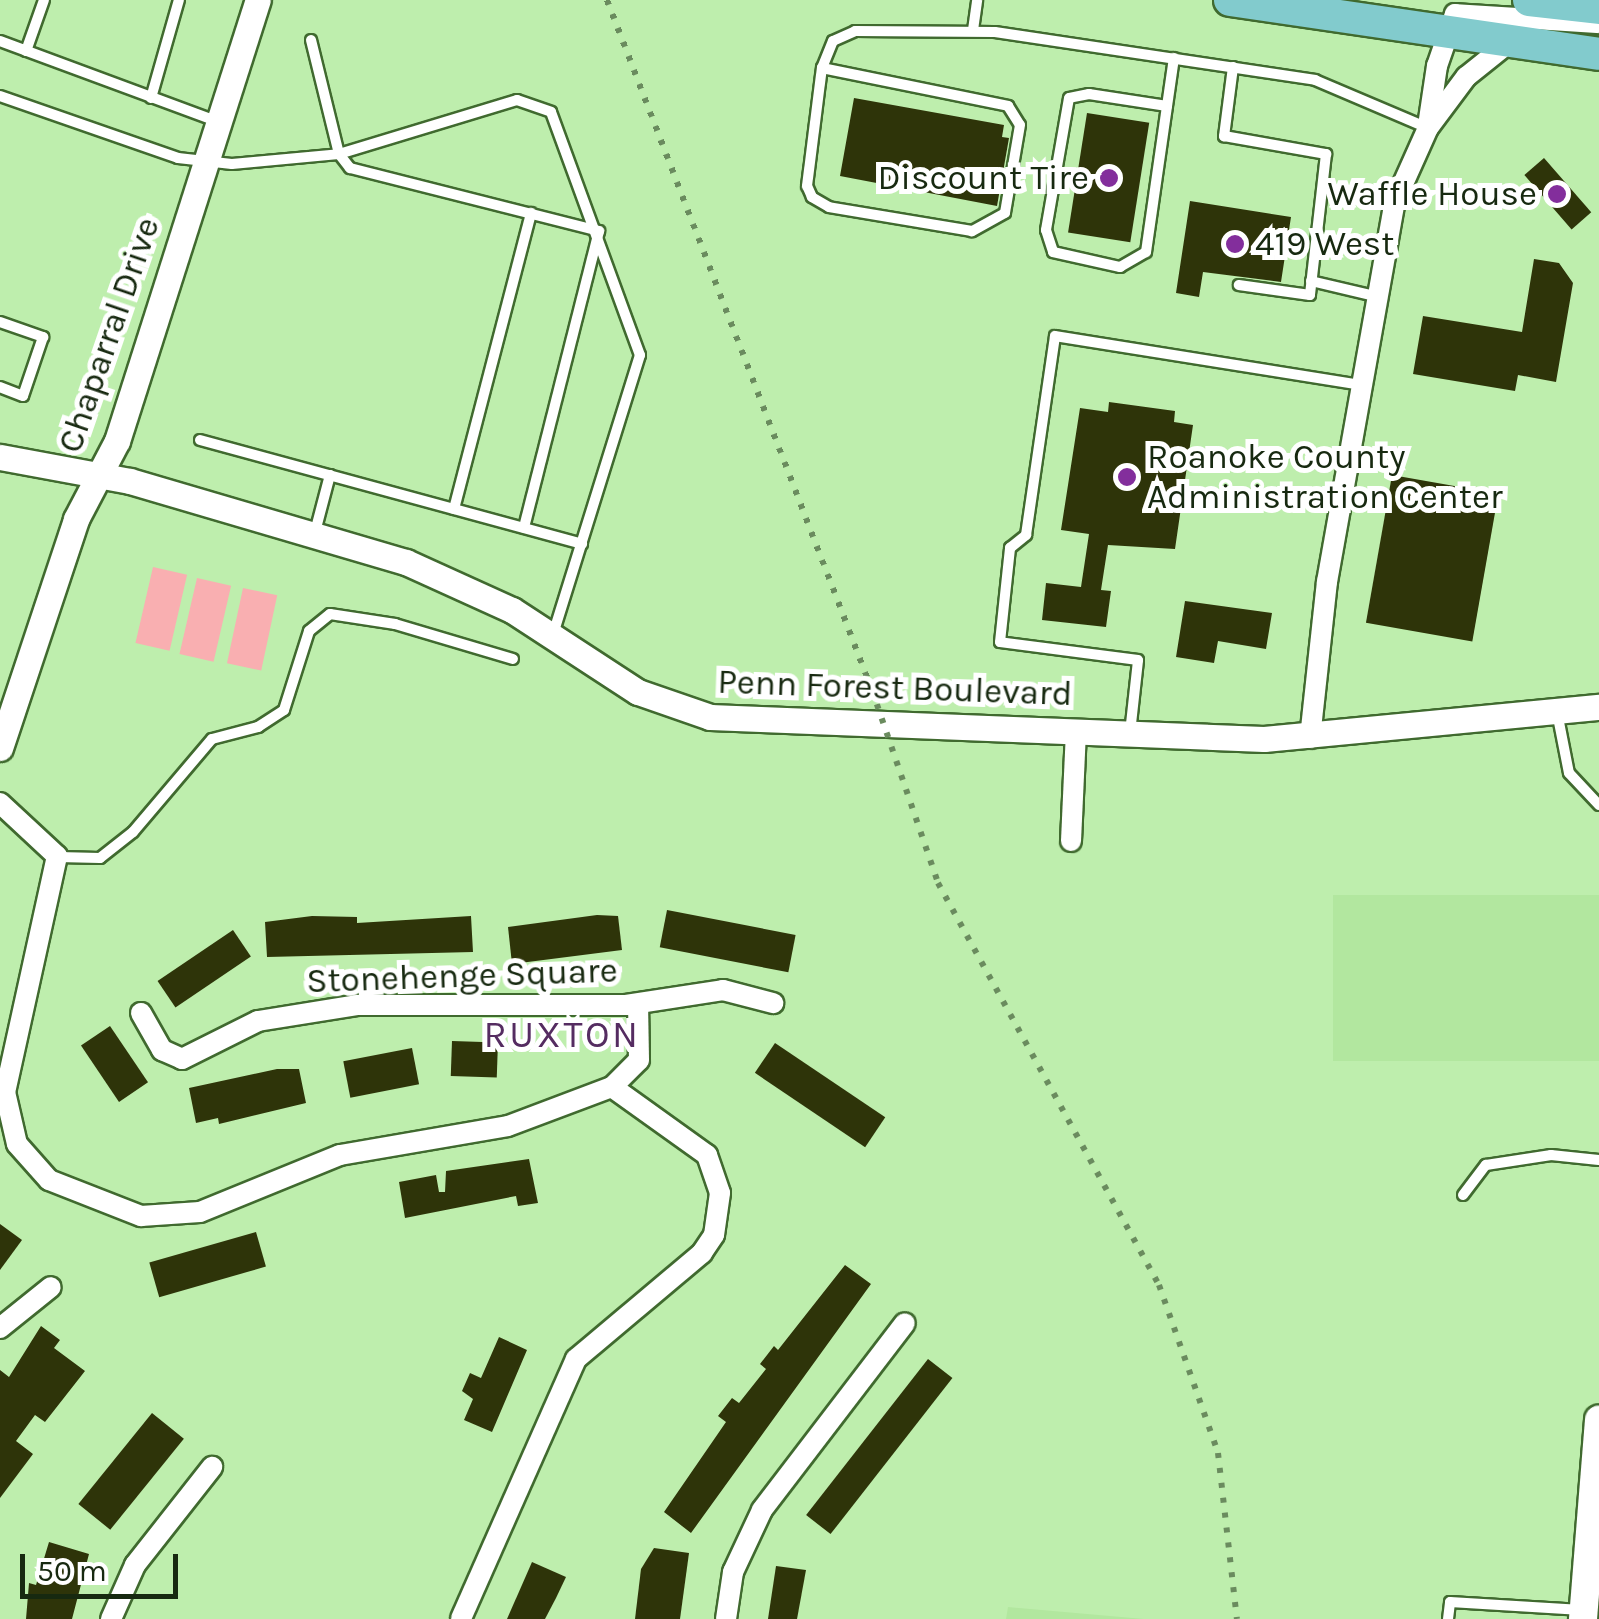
<!DOCTYPE html>
<style>
body{margin:0}
#map{position:relative;width:1599px;height:1619px;overflow:hidden;background:#beeead;font-family:Karla,sans-serif}
div>[style]{position:absolute}
.built>*{inset:0;background:#b2e79f;transform-origin:0 0}
.green>*{inset:0;background:#f9afb1;transform-origin:0 0}
.building>*{inset:0;background:#2e3409;transform-origin:0 0}
.roads{filter:drop-shadow(2px 0 #406a2f) drop-shadow(-2px 0 #406a2f) drop-shadow(0 2px #406a2f) drop-shadow(0 -2px #406a2f)}
.service>*{height:10px;margin:-5px;padding:0 5px;transform-origin:5px;border-radius:5px;background:#fff}
.minor>*{height:20px;margin:-10px;padding:0 10px;transform-origin:10px;border-radius:10px;background:#fff}
.tertiary>*{height:25px;margin:-12.5px;padding:0 12.5px;transform-origin:12.5px;border-radius:12.5px;background:#fff}
.secondary>*{height:28px;margin:-14px;padding:0 14px;transform-origin:14px;border-radius:14px;background:#fff}
.primary>*{height:32px;margin:-16px;padding:0 16px;transform-origin:16px;border-radius:16px;background:#82cbcd}
.rail>*{height:6px;margin-top:-3px;transform-origin:0;background:repeating-linear-gradient(90deg,#6a8b5e 0 5px,transparent 0 15px)}
.dots>*{width:28px;height:28px;translate:-50% -50%;box-sizing:border-box;border:5px solid #fff;border-radius:50%}
span{translate:-50% -50%;white-space:nowrap;text-align:center;line-height:1.15;-webkit-text-stroke:10px #fff;paint-order:stroke}
.poi-label{font-size:35px;color:#172910}
.right{translate:-100% -50%;text-align:right}
.left{translate:0 -50%;text-align:left}
.street-label{font-size:35px;color:#172910}
.neighbourhood-label{font-size:38px;color:#552c61;letter-spacing:2.5px}
.scale{position:absolute;left:20px;top:1554px;width:158px;height:45px;box-sizing:border-box;border:5px solid #172910;border-top:0;padding-left:12px;font-size:30px;line-height:35px;white-space:nowrap;color:#172910;-webkit-text-stroke:8px #fff;paint-order:stroke}
</style>
<div id="map">
<div class="built">
<i style="left:1599px;top:895px;width:166px;height:266px;rotate:90deg"></i>
<i style="clip-path:polygon(1008px 1607px,1144px 1619px,1006px 1619px)"></i>
</div>
<div class="green">
<i style="left:153px;top:567px;width:35px;height:78px;rotate:13deg"></i>
<i style="left:197px;top:578px;width:35px;height:78px;rotate:13deg"></i>
<i style="left:243px;top:588px;width:35px;height:77px;rotate:12deg"></i>
</div>
<div class="building">
<i style="clip-path:polygon(854px 98px,1004px 125px,1002px 137px,1009px 138px,997px 206px,840px 176px)"></i>
<i style="left:1087px;top:113px;width:63px;height:121px;rotate:9deg"></i>
<i style="left:1544px;top:158px;width:72px;height:26px;rotate:49deg"></i>
<i style="clip-path:polygon(1190px 201px,1291px 217px,1281px 282px,1203px 272px,1199px 297px,1176px 293px)"></i>
<i style="clip-path:polygon(1534px 259px,1559px 263px,1573px 283px,1556px 382px,1518px 375px,1515px 391px,1413px 374px,1423px 316px,1522px 332px)"></i>
<i style="clip-path:polygon(1109px 402px,1175px 411px,1174px 422px,1193px 425px,1175px 549px,1108px 545px,1101px 590px,1111px 591px,1106px 627px,1042px 620px,1046px 583px,1081px 587px,1089px 534px,1061px 530px,1080px 408px,1108px 412px)"></i>
<i style="left:1392px;top:475px;width:108px;height:150px;rotate:10deg"></i>
<i style="clip-path:polygon(1185px 601px,1272px 613px,1266px 649px,1218px 641px,1214px 663px,1176px 657px)"></i>
<i style="left:667px;top:910px;width:131px;height:38px;rotate:11deg"></i>
<i style="clip-path:polygon(597px 915px,618px 916px,622px 950px,512px 964px,508px 927px)"></i>
<i style="clip-path:polygon(312px 916px,357px 917px,357px 923px,471px 916px,473px 952px,267px 957px,265px 922px)"></i>
<i style="left:233px;top:930px;width:32px;height:91px;rotate:56deg"></i>
<i style="left:110px;top:1026px;width:68px;height:35px;rotate:56deg"></i>
<i style="left:452px;top:1041px;width:46px;height:35px;rotate:2deg"></i>
<i style="left:775px;top:1043px;width:133px;height:36px;rotate:34deg"></i>
<i style="left:412px;top:1048px;width:37px;height:70px;rotate:79deg"></i>
<i style="clip-path:polygon(277px 1069px,299px 1069px,306px 1103px,219px 1124px,218px 1118px,196px 1123px,189px 1088px)"></i>
<i style="clip-path:polygon(529px 1159px,538px 1203px,518px 1206px,516px 1196px,405px 1218px,399px 1182px,436px 1175px,439px 1192px,445px 1192px,446px 1171px)"></i>
<i style="clip-path:polygon(0 1224px,22px 1240px,0 1270px)"></i>
<i style="left:256px;top:1232px;width:36px;height:111px;rotate:74deg"></i>
<i style="clip-path:polygon(845px 1265px,871px 1284px,691px 1533px,664px 1512px,726px 1422px,718px 1416px,732px 1398px,739px 1403px,766px 1369px,760px 1364px,774px 1346px,778px 1350px)"></i>
<i style="clip-path:polygon(41px 1326px,60px 1340px,54px 1348px,85px 1371px,45px 1422px,35px 1415px,16px 1441px,33px 1454px,0 1498px,0 1370px,9px 1377px)"></i>
<i style="clip-path:polygon(499px 1337px,527px 1350px,492px 1432px,464px 1420px,473px 1399px,462px 1391px,470px 1373px,481px 1378px)"></i>
<i style="left:928px;top:1359px;width:31px;height:198px;rotate:38deg"></i>
<i style="left:152px;top:1413px;width:41px;height:117px;rotate:39deg"></i>
<i style="clip-path:polygon(49px 1542px,89px 1554px,72px 1619px,26px 1619px,29px 1583px,36px 1585px)"></i>
<i style="clip-path:polygon(654px 1548px,689px 1553px,680px 1619px,635px 1619px,641px 1569px)"></i>
<i style="clip-path:polygon(532px 1562px,566px 1577px,556px 1598px,545px 1619px,507px 1619px)"></i>
<i style="clip-path:polygon(776px 1566px,806px 1570px,797px 1619px,768px 1619px)"></i>
</div>
<div class="roads">
<div class="service">
<i style="left:973px;top:30px;width:30px;rotate:-82deg"></i>
<i style="left:311px;top:40px;width:117px;rotate:76.2deg"></i>
<i style="left:339px;top:154px;width:18px;rotate:52deg"></i>
<i style="left:350px;top:168px;width:257px;rotate:14.2deg"></i>
<i style="left:599px;top:231px;width:306px;rotate:104.2deg"></i>
<i style="left:0;top:41px;width:233px;rotate:20.3deg"></i>
<i style="left:26px;top:51px;width:54px;rotate:-70.6deg"></i>
<i style="left:1233px;top:67px;width:70px;rotate:97.4deg"></i>
<i style="left:1224px;top:136px;width:104px;rotate:10deg"></i>
<i style="left:1326px;top:154px;width:142px;rotate:96.5deg"></i>
<i style="left:1310px;top:295px;width:72px;rotate:-172deg"></i>
<i style="left:822px;top:68px;width:29px;rotate:-68deg"></i>
<i style="left:833px;top:41px;width:24px;rotate:-24deg"></i>
<i style="left:855px;top:31px;width:140px;rotate:0.4deg"></i>
<i style="left:995px;top:32px;width:324px;rotate:8.5deg"></i>
<i style="left:1315px;top:80px;width:123px;rotate:23deg"></i>
<i style="left:822px;top:68px;width:190px;rotate:11.5deg"></i>
<i style="left:1008px;top:106px;width:22px;rotate:58deg"></i>
<i style="left:1020px;top:125px;width:89px;rotate:99.7deg"></i>
<i style="left:1005px;top:213px;width:38px;rotate:151deg"></i>
<i style="left:972px;top:231px;width:145px;rotate:-170.5deg"></i>
<i style="left:829px;top:207px;width:20px;rotate:-150deg"></i>
<i style="left:812px;top:197px;width:12px;rotate:-114deg"></i>
<i style="left:807px;top:186px;width:119px;rotate:-82.8deg"></i>
<i style="left:0;top:96px;width:188px;rotate:19.2deg"></i>
<i style="left:178px;top:158px;width:54px;rotate:6.3deg"></i>
<i style="left:232px;top:164px;width:107px;rotate:-5.3deg"></i>
<i style="left:339px;top:154px;width:186px;rotate:-16.9deg"></i>
<i style="left:517px;top:100px;width:36px;rotate:19deg"></i>
<i style="left:551px;top:112px;width:259px;rotate:69.9deg"></i>
<i style="left:640px;top:355px;width:292px;rotate:107.3deg"></i>
<i style="left:151px;top:98px;width:102px;rotate:-74.1deg"></i>
<i style="left:1167px;top:106px;width:79px;rotate:-171.3deg"></i>
<i style="left:1089px;top:94px;width:20px;rotate:169deg"></i>
<i style="left:1069px;top:98px;width:134px;rotate:99.9deg"></i>
<i style="left:1046px;top:230px;width:23px;rotate:72deg"></i>
<i style="left:1053px;top:252px;width:69px;rotate:12.6deg"></i>
<i style="left:1120px;top:267px;width:30px;rotate:-30deg"></i>
<i style="left:1146px;top:252px;width:196px;rotate:-81.8deg"></i>
<i style="left:1311px;top:281px;width:66px;rotate:13.2deg"></i>
<i style="left:0;top:322px;width:46px;rotate:19.2deg"></i>
<i style="left:43px;top:337px;width:62px;rotate:108.7deg"></i>
<i style="left:23px;top:396px;width:25px;rotate:-159deg"></i>
<i style="left:200px;top:440px;width:396px;rotate:15.2deg"></i>
<i style="left:454px;top:509px;width:306px;rotate:-75.4deg"></i>
<i style="left:315px;top:532px;width:59px;rotate:-75.3deg"></i>
<i style="left:1557px;top:712px;width:62px;rotate:78.9deg"></i>
<i style="left:1569px;top:773px;width:44px;rotate:46.8deg"></i>
<i style="left:1130px;top:733px;width:73px;rotate:-83.7deg"></i>
<i style="left:1138px;top:660px;width:139px;rotate:-172.6deg"></i>
<i style="left:1000px;top:642px;width:95px;rotate:-83.9deg"></i>
<i style="left:1010px;top:548px;width:21px;rotate:-39deg"></i>
<i style="left:1026px;top:535px;width:201px;rotate:-81.7deg"></i>
<i style="left:1055px;top:336px;width:309px;rotate:9.1deg"></i>
<i style="left:58px;top:857px;width:42px;rotate:1.4deg"></i>
<i style="left:100px;top:858px;width:42px;rotate:-38.2deg"></i>
<i style="left:133px;top:832px;width:122px;rotate:-49.7deg"></i>
<i style="left:212px;top:739px;width:48px;rotate:-14.6deg"></i>
<i style="left:258px;top:727px;width:31px;rotate:-33deg"></i>
<i style="left:284px;top:710px;width:83px;rotate:-72.4deg"></i>
<i style="left:309px;top:631px;width:27px;rotate:-39deg"></i>
<i style="left:330px;top:614px;width:66px;rotate:8.7deg"></i>
<i style="left:395px;top:624px;width:123px;rotate:16.5deg"></i>
<i style="left:1463px;top:1195px;width:38px;rotate:-53deg"></i>
<i style="left:1486px;top:1165px;width:66px;rotate:-8.7deg"></i>
<i style="left:1551px;top:1155px;width:48px;rotate:5.9deg"></i>
<i style="left:1448px;top:1619px;width:17px;rotate:-83deg"></i>
<i style="left:1450px;top:1602px;width:132px;rotate:3.5deg"></i>
</div>
<div class="minor">
<i style="left:1428px;top:126px;width:61px;rotate:-81.5deg"></i>
<i style="left:1437px;top:66px;width:55px;rotate:-70.9deg"></i>
<i style="left:1455px;top:14px;width:144px;rotate:3.6deg"></i>
<i style="left:1310px;top:738px;width:157px;rotate:-83.8deg"></i>
<i style="left:1327px;top:582px;width:384px;rotate:-79.9deg"></i>
<i style="left:1394px;top:204px;width:83px;rotate:-65.9deg"></i>
<i style="left:1428px;top:128px;width:64px;rotate:-53.3deg"></i>
<i style="left:1466px;top:77px;width:58px;rotate:-38.7deg"></i>
<i style="left:0;top:803px;width:78px;rotate:42.9deg"></i>
<i style="left:57px;top:856px;width:242px;rotate:102.4deg"></i>
<i style="left:5px;top:1092px;width:53px;rotate:77deg"></i>
<i style="left:17px;top:1144px;width:48px;rotate:48.4deg"></i>
<i style="left:49px;top:1180px;width:99px;rotate:21.4deg"></i>
<i style="left:141px;top:1216px;width:59px;rotate:-3.9deg"></i>
<i style="left:200px;top:1212px;width:151px;rotate:-22.2deg"></i>
<i style="left:340px;top:1155px;width:170px;rotate:-9.8deg"></i>
<i style="left:508px;top:1126px;width:111px;rotate:-20.6deg"></i>
<i style="left:612px;top:1087px;width:117px;rotate:35.6deg"></i>
<i style="left:707px;top:1155px;width:40px;rotate:71.1deg"></i>
<i style="left:720px;top:1193px;width:42px;rotate:98.1deg"></i>
<i style="left:714px;top:1235px;width:22px;rotate:124deg"></i>
<i style="left:702px;top:1253px;width:165px;rotate:139.9deg"></i>
<i style="left:576px;top:1359px;width:284px;rotate:113.9deg"></i>
<i style="left:1071px;top:841px;width:110px;rotate:-87.4deg"></i>
<i style="left:141px;top:1013px;width:43px;rotate:60.4deg"></i>
<i style="left:162px;top:1050px;width:22px;rotate:24deg"></i>
<i style="left:182px;top:1059px;width:85px;rotate:-26.6deg"></i>
<i style="left:258px;top:1021px;width:100px;rotate:-9.2deg"></i>
<i style="left:357px;top:1005px;width:269px"></i>
<i style="left:626px;top:1005px;width:98px;rotate:-8.8deg"></i>
<i style="left:723px;top:990px;width:52px;rotate:14.6deg"></i>
<i style="left:612px;top:1087px;width:38px;rotate:-45deg"></i>
<i style="left:639px;top:1060px;width:56px;rotate:-91deg"></i>
<i style="left:0;top:1328px;width:65px;rotate:-38.8deg"></i>
<i style="left:111px;top:1619px;width:59px;rotate:-66deg"></i>
<i style="left:135px;top:1565px;width:125px;rotate:-51.8deg"></i>
<i style="left:726px;top:1619px;width:48px;rotate:-81.5deg"></i>
<i style="left:733px;top:1572px;width:68px;rotate:-64.9deg"></i>
<i style="left:762px;top:1510px;width:235px;rotate:-52.6deg"></i>
</div>
<div class="tertiary">
<i style="left:0;top:457px;width:132px;rotate:10.5deg"></i>
<i style="left:130px;top:481px;width:288px;rotate:16.4deg"></i>
<i style="left:406px;top:562px;width:116px;rotate:24.4deg"></i>
<i style="left:512px;top:610px;width:150px;rotate:33.1deg"></i>
<i style="left:638px;top:692px;width:76px;rotate:19.1deg"></i>
<i style="left:710px;top:717px;width:554px;rotate:2.27deg"></i>
<i style="left:1264px;top:739px;width:337px;rotate:-5.5deg"></i>
<i style="left:0;top:748px;width:241px;rotate:-71.6deg"></i>
<i style="left:76px;top:519px;width:88px;rotate:-62.3deg"></i>
<i style="left:117px;top:441px;width:463px;rotate:-72.3deg"></i>
</div>
<div class="secondary">
<i style="left:1583px;top:1619px;width:200px;rotate:-85.4deg"></i>
</div>
<div class="primary">
<i style="left:1230px;top:0;width:373px;rotate:8.3deg"></i>
<i style="left:1529px;top:0;width:70px;rotate:6.5deg"></i>
</div>
</div>
<div class="rail">
<i style="left:607px;top:0;width:739px;rotate:68.99deg"></i>
<i style="left:872px;top:690px;width:204px;rotate:71.1deg"></i>
<i style="left:938px;top:883px;width:459px;rotate:61.2deg"></i>
<i style="left:1159px;top:1285px;width:178px;rotate:70.6deg"></i>
<i style="left:1218px;top:1453px;width:167px;rotate:83.5deg"></i>
</div>
<div class="dots">
<i style="left:1109px;top:178px;background:#832e9c"></i>
<i style="left:1557px;top:194px;background:#832e9c"></i>
<i style="left:1235px;top:244px;background:#832e9c"></i>
<i style="left:1127px;top:477px;background:#832e9c"></i>
</div>
<div class="poi-label">
<span class="right" style="left:1089px;top:178px">Discount Tire</span>
<span class="right" style="left:1537px;top:194px">Waffle House</span>
<span class="left" style="left:1255px;top:244px">419 West</span>
<span class="left" style="left:1147px;top:477px">Roanoke County<br>Administration Center</span>
</div>
<div class="street-label">
<span style="left:109px;top:335px;rotate:-71deg">Chaparral Drive</span>
<span style="left:895px;top:688px;rotate:2deg">Penn Forest Boulevard</span>
<span style="left:462px;top:976px;rotate:-2deg">Stonehenge Square</span>
</div>
<div class="neighbourhood-label">
<span style="left:562px;top:1035px">RUXTON</span>
</div>
<div class="scale">50 m</div>
</div>
